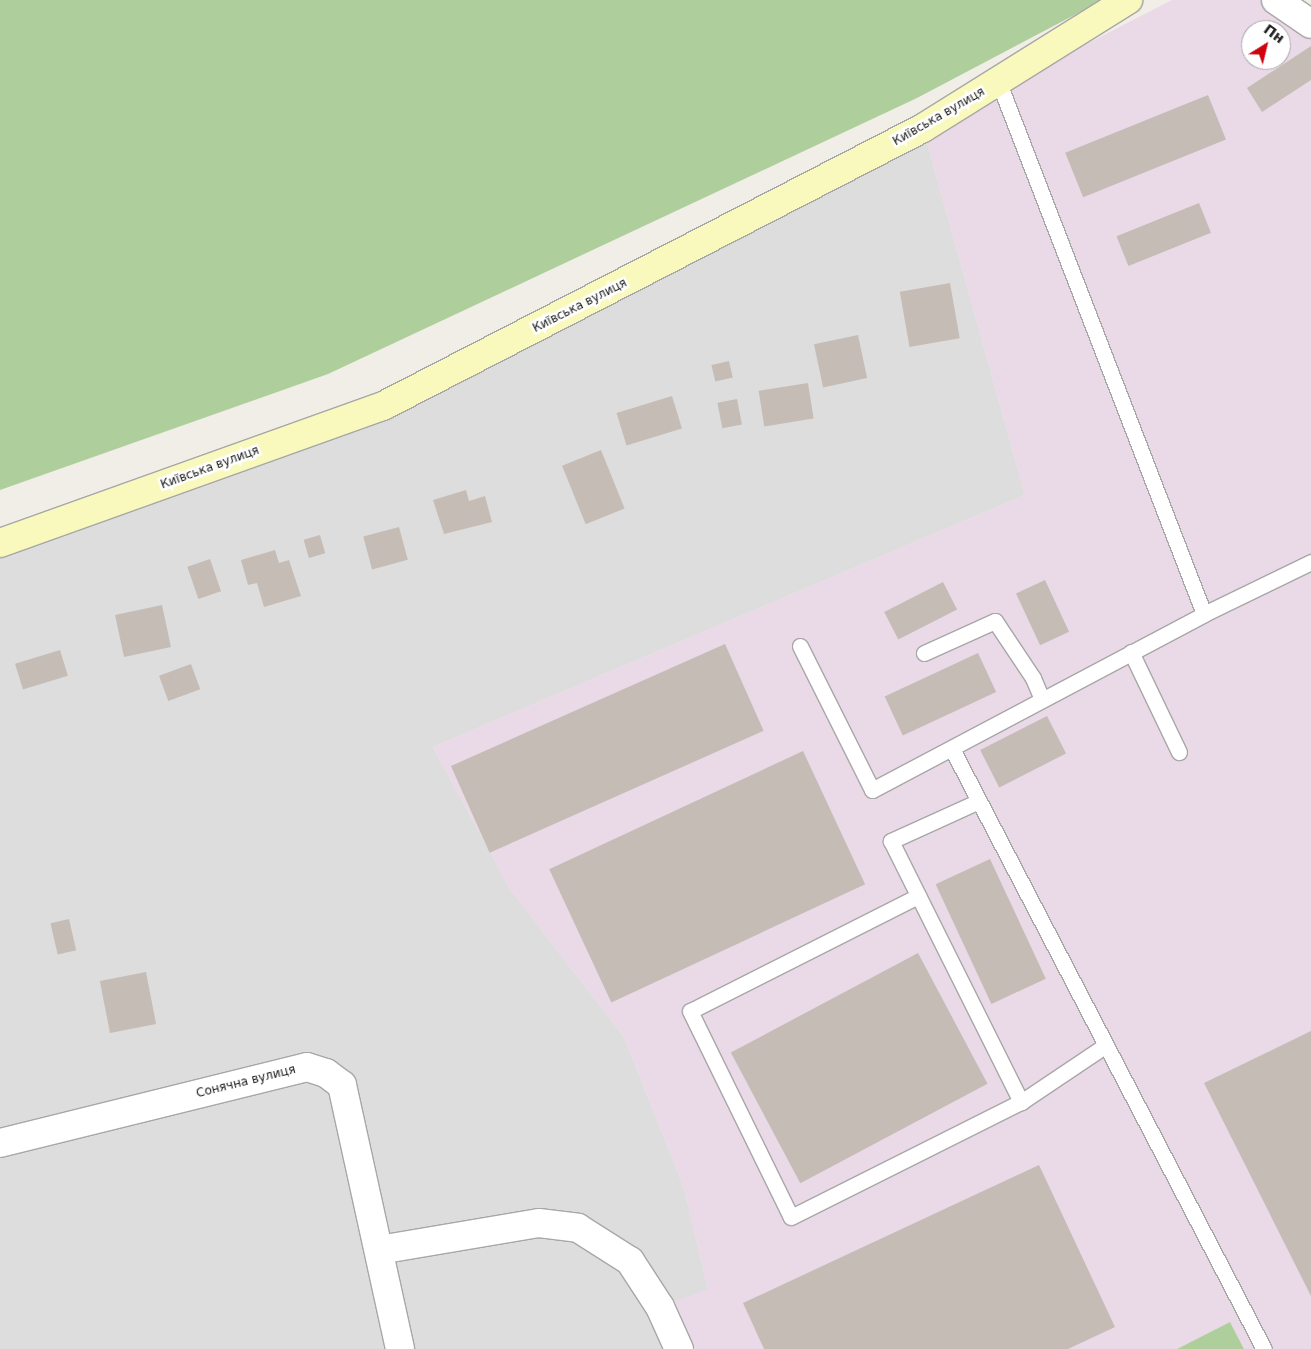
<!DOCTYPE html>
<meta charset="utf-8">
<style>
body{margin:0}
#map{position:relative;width:1311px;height:1349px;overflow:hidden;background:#f1ede7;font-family:"DejaVu Sans",sans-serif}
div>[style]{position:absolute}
.residential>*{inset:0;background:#dedddd}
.industrial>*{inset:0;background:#ead9e7}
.forest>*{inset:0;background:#aecf9c}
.building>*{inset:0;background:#c5bcb6;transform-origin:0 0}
.roads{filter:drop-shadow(1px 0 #a7a7a7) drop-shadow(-1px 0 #a7a7a7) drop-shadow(0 1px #a7a7a7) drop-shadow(0 -1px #a7a7a7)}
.service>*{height:15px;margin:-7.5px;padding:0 7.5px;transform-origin:7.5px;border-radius:7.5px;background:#fff}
.minor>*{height:28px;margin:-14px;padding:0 14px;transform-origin:14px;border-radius:14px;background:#fff}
.secondary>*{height:28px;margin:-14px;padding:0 14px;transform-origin:14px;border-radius:14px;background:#f9f9bd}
span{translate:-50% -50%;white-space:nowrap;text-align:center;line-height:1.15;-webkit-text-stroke:5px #fff;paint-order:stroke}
.street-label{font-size:12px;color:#202020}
.north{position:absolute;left:1241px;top:20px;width:50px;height:50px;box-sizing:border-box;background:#fff;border:1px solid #a6a6a6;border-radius:50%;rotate:36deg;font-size:14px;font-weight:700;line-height:20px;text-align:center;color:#202020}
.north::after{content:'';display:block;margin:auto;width:18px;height:22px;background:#ce030d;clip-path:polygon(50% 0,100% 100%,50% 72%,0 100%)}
</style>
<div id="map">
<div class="residential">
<i style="clip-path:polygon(923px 128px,1025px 495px,433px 747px,510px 889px,624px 1037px,684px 1188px,708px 1289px,679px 1349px,0 1349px,0 544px,383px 406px)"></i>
</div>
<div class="industrial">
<i style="clip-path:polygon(evenodd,1172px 0,1266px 0,1311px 32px,1311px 1349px,1244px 1349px,1230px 1322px,1177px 1349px,679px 1349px,660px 1307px,708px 1289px,684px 1188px,624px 1037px,510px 889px,433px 747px,1025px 495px,923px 128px,1172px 0,1251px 30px,1281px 30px,1281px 60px,1251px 60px,1251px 30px)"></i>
</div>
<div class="forest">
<i style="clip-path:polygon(0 0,1103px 0,917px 98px,328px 374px,0 490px)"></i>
<i style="clip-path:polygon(1230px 1322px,1244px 1349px,1177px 1349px)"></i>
</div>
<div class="building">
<i style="clip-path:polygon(1311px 46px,1311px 80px,1262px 112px,1247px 88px)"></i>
<i style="left:1208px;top:95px;width:48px;height:154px;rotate:68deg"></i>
<i style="left:1199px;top:203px;width:32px;height:89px;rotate:68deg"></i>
<i style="left:950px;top:283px;width:56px;height:51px;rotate:80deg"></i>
<i style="left:858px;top:335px;width:44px;height:45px;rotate:78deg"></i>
<i style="left:729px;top:361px;width:17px;height:18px;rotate:77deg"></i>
<i style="left:808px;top:383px;width:36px;height:50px;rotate:81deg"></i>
<i style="left:672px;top:396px;width:34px;height:58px;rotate:73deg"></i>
<i style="left:737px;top:399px;width:26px;height:20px;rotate:79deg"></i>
<i style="left:601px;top:450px;width:63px;height:42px;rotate:68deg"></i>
<i style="clip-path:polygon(466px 490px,469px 501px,485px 496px,492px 522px,444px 534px,433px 500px)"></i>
<i style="left:399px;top:527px;width:34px;height:37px;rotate:75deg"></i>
<i style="left:320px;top:535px;width:19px;height:17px;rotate:74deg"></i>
<i style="clip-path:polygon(275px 550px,279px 563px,289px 560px,301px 596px,264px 607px,257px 583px,248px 585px,241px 560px)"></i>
<i style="left:210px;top:559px;width:34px;height:24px;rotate:71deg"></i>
<i style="left:1045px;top:580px;width:57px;height:32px;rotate:65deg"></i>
<i style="left:943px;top:582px;width:31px;height:66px;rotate:63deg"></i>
<i style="left:162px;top:605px;width:43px;height:48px;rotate:78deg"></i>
<i style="left:725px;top:644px;width:95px;height:300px;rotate:66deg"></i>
<i style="left:60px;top:650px;width:27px;height:47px;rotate:73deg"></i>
<i style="left:978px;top:653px;width:43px;height:103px;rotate:65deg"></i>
<i style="left:191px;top:664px;width:27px;height:34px;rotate:70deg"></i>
<i style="left:1047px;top:716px;width:42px;height:75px;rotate:63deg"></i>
<i style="left:803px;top:751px;width:147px;height:280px;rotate:65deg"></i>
<i style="left:990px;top:859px;width:132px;height:60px;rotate:65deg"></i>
<i style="left:69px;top:919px;width:32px;height:19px;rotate:77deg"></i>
<i style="left:918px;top:953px;width:148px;height:212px;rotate:62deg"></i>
<i style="left:146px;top:972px;width:53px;height:47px;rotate:79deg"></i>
<i style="clip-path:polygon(1311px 1031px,1311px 1296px,1204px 1083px)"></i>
<i style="clip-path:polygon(1039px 1165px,1115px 1327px,1068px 1349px,764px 1349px,743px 1303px)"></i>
</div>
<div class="roads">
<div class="service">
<i style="left:1204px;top:614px;width:119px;rotate:-25.9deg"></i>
<i style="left:800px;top:646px;width:161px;rotate:63.4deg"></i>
<i style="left:872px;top:790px;width:376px;rotate:-27.9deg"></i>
<i style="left:1204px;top:614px;width:569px;rotate:-111.11deg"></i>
<i style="left:1131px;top:652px;width:111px;rotate:64.4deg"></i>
<i style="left:924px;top:653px;width:78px;rotate:-24.3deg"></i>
<i style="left:995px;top:621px;width:69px;rotate:56.3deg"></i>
<i style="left:1033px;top:678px;width:23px;rotate:67deg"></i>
<i style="left:952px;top:749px;width:676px;rotate:62.53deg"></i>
<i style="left:979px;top:801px;width:97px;rotate:155.6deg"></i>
<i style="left:891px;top:841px;width:292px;rotate:63.5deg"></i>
<i style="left:918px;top:896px;width:255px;rotate:153.2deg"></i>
<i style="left:690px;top:1011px;width:229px;rotate:63.9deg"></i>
<i style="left:791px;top:1217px;width:257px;rotate:-26.6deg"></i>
<i style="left:1021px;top:1102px;width:102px;rotate:-33.8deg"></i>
</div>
<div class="minor">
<i style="left:1276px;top:0;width:42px;rotate:34.4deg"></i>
<i style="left:0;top:1143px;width:316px;rotate:-13.9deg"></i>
<i style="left:307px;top:1067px;width:20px;rotate:18deg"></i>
<i style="left:326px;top:1073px;width:20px;rotate:37deg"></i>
<i style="left:342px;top:1085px;width:270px;rotate:77.6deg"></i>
<i style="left:379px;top:1250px;width:162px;rotate:-9.6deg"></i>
<i style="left:539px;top:1223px;width:39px;rotate:7deg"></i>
<i style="left:578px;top:1228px;width:62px;rotate:32.4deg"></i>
<i style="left:630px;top:1261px;width:55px;rotate:56.9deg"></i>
<i style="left:660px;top:1307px;width:46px;rotate:65.7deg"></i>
</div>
<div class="secondary">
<i style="left:0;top:543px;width:407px;rotate:-19.7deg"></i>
<i style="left:383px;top:406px;width:607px;rotate:-27.24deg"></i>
<i style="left:923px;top:128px;width:242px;rotate:-32deg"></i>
</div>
</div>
<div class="street-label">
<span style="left:939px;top:117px;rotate:-30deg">Київська вулиця</span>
<span style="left:580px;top:306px;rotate:-27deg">Київська вулиця</span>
<span style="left:210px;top:468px;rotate:-20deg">Київська вулиця</span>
<span style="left:246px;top:1082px;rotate:-14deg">Сонячна вулиця</span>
</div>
<div class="north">Пн</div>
</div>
